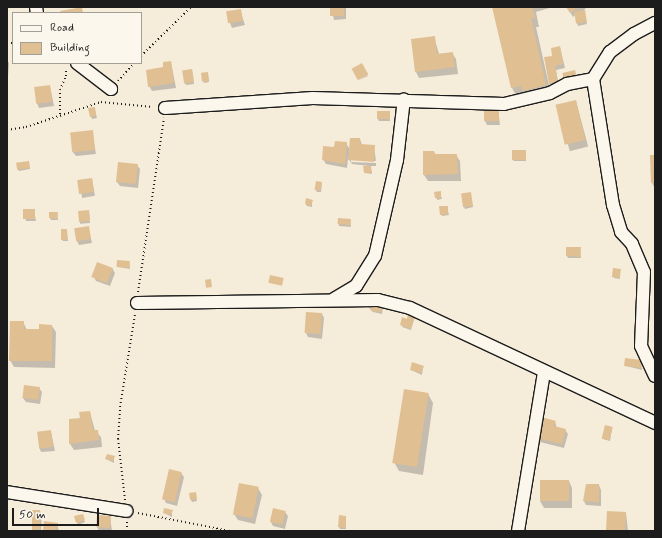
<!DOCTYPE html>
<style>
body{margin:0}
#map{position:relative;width:662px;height:538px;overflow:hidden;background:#f6ecda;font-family:Mynerve,sans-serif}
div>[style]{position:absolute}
.shadow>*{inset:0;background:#0003;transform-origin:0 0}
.building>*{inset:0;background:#e0c093;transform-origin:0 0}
.path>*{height:2px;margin-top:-1px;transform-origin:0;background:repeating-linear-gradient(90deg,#1c1c1c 0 1px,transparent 0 4px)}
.roads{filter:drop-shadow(1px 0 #1c1c1c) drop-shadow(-1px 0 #1c1c1c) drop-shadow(0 1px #1c1c1c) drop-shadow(0 -1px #1c1c1c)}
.minor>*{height:12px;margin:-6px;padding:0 6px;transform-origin:6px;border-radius:6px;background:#fbf7ec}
span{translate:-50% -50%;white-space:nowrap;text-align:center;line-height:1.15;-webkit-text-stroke:3px #fbf7ec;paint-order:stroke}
.frame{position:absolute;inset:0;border:8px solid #1c1c1c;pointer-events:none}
.legend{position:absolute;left:12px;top:12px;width:130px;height:52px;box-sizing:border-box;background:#fbf7ec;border:1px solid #a29f99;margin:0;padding:5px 7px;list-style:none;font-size:12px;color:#1c1c1c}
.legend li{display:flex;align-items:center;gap:8px;height:20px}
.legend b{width:20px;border:1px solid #a29f99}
.scale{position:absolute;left:12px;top:508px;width:87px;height:18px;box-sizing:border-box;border:2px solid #1c1c1c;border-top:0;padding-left:5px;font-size:12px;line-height:14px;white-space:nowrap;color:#1c1c1c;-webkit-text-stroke:3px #fbf7ec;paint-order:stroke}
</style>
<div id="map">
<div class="shadow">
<i style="clip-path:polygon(331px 7px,346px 7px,346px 19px,334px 20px)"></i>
<i style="clip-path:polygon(494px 7px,553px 7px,536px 12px,539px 27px,536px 27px,551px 94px,517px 97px,512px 88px)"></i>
<i style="clip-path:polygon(567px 7px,587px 7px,584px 10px,587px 24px,578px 26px,575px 15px,573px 17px)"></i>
<i style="clip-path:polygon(240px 10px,245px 25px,232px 28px,230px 23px)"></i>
<i style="clip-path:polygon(434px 37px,439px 54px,452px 53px,456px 59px,458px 74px,419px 78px,416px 72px)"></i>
<i style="clip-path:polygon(560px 47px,565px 68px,556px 70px,559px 87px,553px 88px,549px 82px,553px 57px)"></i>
<i style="clip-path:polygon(7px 60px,9px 63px,8px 77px,7px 77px)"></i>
<i style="clip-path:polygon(171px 62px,176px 88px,152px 91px,149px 86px)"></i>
<i style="clip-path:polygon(192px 70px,194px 84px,186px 85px,185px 83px)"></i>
<i style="clip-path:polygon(202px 74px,208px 75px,209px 82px,204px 83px)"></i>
<i style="clip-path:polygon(367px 75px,368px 76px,359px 80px)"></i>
<i style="clip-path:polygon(50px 86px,54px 106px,39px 108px,37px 103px)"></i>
<i style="left:576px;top:101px;width:47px;height:19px;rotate:75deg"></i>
<i style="clip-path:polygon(498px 108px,500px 125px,487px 125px,485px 121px)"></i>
<i style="clip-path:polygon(89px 109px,95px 110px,97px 118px,92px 119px)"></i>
<i style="clip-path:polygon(389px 112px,390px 121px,379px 121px,378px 119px)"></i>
<i style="clip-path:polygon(92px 131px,96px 154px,76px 156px,73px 152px)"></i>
<i style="clip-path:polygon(360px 139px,362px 145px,374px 146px,376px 161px,351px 160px,351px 162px,376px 163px,376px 166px,370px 166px,372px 174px,365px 173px,369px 166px,352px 164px,348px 158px,347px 168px,326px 164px,323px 159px,335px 148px,346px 143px,350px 150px)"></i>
<i style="clip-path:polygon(525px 151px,526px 161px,514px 161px,513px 160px)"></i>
<i style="clip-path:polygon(434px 152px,436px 155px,456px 155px,460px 161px,461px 181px,428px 181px,424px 175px)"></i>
<i style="clip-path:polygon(655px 156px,655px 187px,654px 187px,652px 183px)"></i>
<i style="clip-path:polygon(119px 163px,137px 165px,140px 169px,138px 188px,120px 186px,117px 182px)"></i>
<i style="clip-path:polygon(29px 164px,30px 169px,19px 171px,18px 169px)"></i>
<i style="left:92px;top:179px;width:17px;height:13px;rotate:80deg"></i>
<i style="clip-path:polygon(322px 183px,321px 192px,317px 192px,316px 190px)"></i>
<i style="left:440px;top:192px;width:7px;height:5px;rotate:74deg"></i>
<i style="clip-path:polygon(470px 193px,473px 207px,465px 209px,464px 207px)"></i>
<i style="clip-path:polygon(312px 200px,312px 207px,307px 206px,306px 204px)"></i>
<i style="clip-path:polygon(447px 207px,449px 215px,442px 216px,441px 214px)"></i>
<i style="clip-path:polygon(24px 210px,34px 210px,36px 221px,26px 221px)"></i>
<i style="left:89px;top:211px;width:12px;height:10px;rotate:85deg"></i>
<i style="clip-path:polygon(57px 213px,58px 220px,51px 220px,50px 218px)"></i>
<i style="clip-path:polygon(338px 219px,350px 220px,351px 227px,339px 226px)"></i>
<i style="clip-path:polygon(88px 227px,92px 243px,79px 245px,77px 241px)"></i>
<i style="clip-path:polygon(67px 230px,68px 241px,63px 241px,62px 239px)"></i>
<i style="clip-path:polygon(580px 248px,581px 258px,568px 258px,567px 256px)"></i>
<i style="clip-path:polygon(129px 262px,130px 269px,118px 267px)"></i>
<i style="clip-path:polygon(112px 268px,115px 273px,110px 286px,96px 281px,94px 277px)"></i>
<i style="clip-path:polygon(620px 270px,620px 279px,614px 278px,613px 276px)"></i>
<i style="clip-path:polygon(383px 306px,382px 314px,373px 312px,368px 307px)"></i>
<i style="clip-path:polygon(307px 313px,322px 314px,324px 318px,322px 339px,308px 337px,306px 333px)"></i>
<i style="clip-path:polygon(415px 316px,411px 330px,402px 327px,407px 320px)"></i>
<i style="clip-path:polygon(23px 322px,27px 330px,40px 330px,52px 326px,56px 332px,55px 368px,14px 367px,10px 360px)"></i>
<i style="clip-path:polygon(641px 361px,642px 370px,626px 366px)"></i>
<i style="clip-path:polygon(423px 366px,422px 375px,411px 370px)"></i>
<i style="clip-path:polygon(39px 388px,42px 392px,40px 404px,26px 402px,23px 398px)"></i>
<i style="clip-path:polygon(428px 394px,433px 403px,423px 475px,399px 471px,394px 462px)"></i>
<i style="clip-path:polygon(90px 412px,95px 431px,101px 437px,102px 447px,74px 450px,70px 444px,81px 419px)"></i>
<i style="clip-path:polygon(555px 422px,557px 428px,565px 430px,568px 434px,564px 448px,540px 442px,537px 438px)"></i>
<i style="clip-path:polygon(612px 428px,610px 441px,603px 439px,602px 438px)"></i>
<i style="clip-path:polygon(51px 432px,55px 451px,41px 452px,39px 447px)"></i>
<i style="clip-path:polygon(114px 457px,114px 463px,106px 459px)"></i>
<i style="clip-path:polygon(170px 470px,181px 473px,184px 477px,177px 506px,166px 503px,164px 499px)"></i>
<i style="clip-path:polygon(541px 481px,569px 481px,572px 488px,572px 508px,544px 508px,540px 501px)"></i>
<i style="clip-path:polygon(599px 485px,601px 490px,601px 506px,586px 505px,584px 501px)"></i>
<i style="clip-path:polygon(258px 488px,262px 495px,255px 524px,238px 520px,234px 514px)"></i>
<i style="clip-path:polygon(195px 493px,197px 501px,192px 502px,191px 500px)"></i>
<i style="clip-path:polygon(172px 510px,172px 517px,164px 513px)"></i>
<i style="clip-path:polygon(40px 511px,42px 515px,41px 531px,33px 531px)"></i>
<i style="clip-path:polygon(285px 512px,288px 516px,285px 529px,273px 526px,271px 522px)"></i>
<i style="clip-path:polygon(626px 513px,628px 531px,607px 531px)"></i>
<i style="clip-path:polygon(76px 517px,83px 517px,85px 522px,78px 525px)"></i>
<i style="clip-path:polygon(110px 517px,112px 531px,99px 531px,97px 527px)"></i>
<i style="clip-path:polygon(346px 517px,346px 529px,340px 529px,339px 527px)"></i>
<i style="clip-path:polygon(57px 524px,59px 531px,44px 531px)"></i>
</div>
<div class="building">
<i style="clip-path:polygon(82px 7px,83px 13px,61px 13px,60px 11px)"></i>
<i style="left:330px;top:7px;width:14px;height:9px"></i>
<i style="clip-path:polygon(492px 7px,532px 7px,535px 18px,531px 18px,546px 85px,522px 91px,521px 86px,511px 88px)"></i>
<i style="clip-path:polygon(566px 7px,579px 7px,570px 13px)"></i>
<i style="left:241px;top:9px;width:12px;height:15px;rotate:81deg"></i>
<i style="left:585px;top:10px;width:12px;height:11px;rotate:81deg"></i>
<i style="clip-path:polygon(435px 36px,437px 54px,453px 52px,455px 67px,415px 72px,411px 39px)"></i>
<i style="clip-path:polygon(560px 46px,563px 64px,555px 66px,558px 82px,549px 84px,544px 57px,552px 56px,551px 48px)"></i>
<i style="clip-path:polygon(171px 61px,174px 83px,148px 87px,146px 70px,163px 67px,163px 62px)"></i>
<i style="left:362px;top:63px;width:13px;height:12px;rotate:61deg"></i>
<i style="left:192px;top:69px;width:13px;height:10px;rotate:81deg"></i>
<i style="left:575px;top:70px;width:9px;height:13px;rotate:77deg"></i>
<i style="left:208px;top:72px;width:9px;height:7px;rotate:84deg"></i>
<i style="left:50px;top:85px;width:17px;height:16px;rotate:83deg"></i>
<i style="left:576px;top:100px;width:41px;height:21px;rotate:77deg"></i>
<i style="clip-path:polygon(95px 107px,96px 116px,90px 117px,88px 108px)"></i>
<i style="left:484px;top:107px;width:15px;height:14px"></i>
<i style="left:377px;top:111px;width:13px;height:8px"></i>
<i style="left:93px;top:130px;width:20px;height:23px;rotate:84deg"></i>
<i style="clip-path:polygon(350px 138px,360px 138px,360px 144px,375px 145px,374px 162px,348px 160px)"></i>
<i style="clip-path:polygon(335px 141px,347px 142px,345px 164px,322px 160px,323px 146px,334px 147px)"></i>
<i style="left:512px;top:150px;width:14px;height:10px"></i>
<i style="clip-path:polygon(423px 151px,434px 151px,435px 154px,457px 154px,458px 174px,423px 175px)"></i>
<i style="clip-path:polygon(650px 155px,655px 155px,655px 183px,651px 183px)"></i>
<i style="left:29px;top:161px;width:7px;height:13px;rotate:82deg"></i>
<i style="left:118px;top:162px;width:20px;height:20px;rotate:6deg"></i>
<i style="clip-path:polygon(363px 166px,371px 166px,372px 173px,364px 173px)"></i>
<i style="left:92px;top:178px;width:14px;height:15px;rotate:82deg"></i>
<i style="left:316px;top:181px;width:6px;height:9px;rotate:9deg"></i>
<i style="clip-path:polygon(441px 191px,441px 198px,435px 198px,434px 192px)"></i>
<i style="left:471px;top:192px;width:14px;height:10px;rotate:82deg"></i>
<i style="clip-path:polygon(306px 198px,313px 200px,311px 206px,305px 204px)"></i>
<i style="clip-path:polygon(439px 206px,448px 206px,448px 214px,440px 215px)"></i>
<i style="left:23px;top:209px;width:12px;height:10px"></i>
<i style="left:89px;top:210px;width:11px;height:11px;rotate:85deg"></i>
<i style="clip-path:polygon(49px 212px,58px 212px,57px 219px,49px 218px)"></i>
<i style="left:338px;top:218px;width:13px;height:6px;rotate:4deg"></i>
<i style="left:89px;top:226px;width:13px;height:15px;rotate:81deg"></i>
<i style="left:61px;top:229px;width:6px;height:11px"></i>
<i style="clip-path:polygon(566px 247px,581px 247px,580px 257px,566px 256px)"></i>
<i style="left:117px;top:260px;width:13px;height:7px;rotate:4deg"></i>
<i style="left:97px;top:262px;width:17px;height:16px;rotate:21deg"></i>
<i style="left:613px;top:268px;width:8px;height:9px;rotate:7deg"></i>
<i style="left:270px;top:275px;width:14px;height:8px;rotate:12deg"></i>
<i style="left:211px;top:279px;width:8px;height:6px;rotate:83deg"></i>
<i style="clip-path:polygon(368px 301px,382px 303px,381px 312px,371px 311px,371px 307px,367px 307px)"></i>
<i style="left:306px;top:312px;width:16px;height:21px;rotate:4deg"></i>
<i style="clip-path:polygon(408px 313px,415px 316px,411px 329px,400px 325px,402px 317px,407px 319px)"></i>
<i style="clip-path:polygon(10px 321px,24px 321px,24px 329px,39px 329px,39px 324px,52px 325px,52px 361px,9px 361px)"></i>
<i style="left:625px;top:358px;width:17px;height:8px;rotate:7deg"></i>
<i style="clip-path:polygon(412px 362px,424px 366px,421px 373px,410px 370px)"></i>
<i style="left:24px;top:385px;width:16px;height:13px;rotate:7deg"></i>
<i style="left:404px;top:389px;width:25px;height:75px;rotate:9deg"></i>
<i style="clip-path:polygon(90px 411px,93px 430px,98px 430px,99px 440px,69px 444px,69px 419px,80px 418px,79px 412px)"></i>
<i style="clip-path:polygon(541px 417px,556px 421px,554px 426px,566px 429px,562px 444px,536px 438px)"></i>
<i style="left:605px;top:425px;width:8px;height:14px;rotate:14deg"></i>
<i style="left:51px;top:430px;width:17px;height:14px;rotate:83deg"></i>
<i style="clip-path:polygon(107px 454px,115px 456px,113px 461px,105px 459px)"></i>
<i style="left:169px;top:469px;width:13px;height:31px;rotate:13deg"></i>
<i style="left:540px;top:480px;width:29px;height:21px"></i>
<i style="left:239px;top:483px;width:20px;height:32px;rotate:11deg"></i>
<i style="clip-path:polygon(586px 484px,599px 484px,599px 502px,583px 501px)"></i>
<i style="left:196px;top:492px;width:7px;height:7px;rotate:82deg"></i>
<i style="clip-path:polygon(164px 508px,173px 510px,171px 515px,163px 513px)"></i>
<i style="left:273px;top:508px;width:13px;height:14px;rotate:13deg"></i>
<i style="left:32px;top:510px;width:8px;height:20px"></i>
<i style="left:607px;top:511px;width:19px;height:20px;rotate:3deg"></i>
<i style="clip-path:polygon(83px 514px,85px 520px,76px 523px,74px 516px)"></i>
<i style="left:97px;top:515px;width:14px;height:12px;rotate:4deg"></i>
<i style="clip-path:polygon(339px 515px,346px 516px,346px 528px,338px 527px)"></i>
<i style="clip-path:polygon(44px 521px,58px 523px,56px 531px,43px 531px)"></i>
</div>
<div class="path">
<i style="left:7px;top:43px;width:6px"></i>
<i style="left:141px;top:56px;width:70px;rotate:-44.4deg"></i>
<i style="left:118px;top:81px;width:24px;rotate:-48deg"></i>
<i style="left:60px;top:114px;width:24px;rotate:-90deg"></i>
<i style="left:60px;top:90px;width:15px;rotate:-67deg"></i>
<i style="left:66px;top:76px;width:8px;rotate:-90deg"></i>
<i style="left:7px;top:130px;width:19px;rotate:-9deg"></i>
<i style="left:26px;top:127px;width:79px;rotate:-18.4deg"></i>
<i style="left:101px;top:102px;width:52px;rotate:5.5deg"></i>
<i style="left:138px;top:292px;width:176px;rotate:-81.5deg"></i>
<i style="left:125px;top:500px;width:61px;rotate:-96.5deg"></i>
<i style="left:118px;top:439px;width:32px;rotate:-86deg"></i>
<i style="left:120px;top:407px;width:94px;rotate:-80.8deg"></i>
<i style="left:138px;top:513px;width:95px;rotate:11deg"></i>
<i style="left:127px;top:531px;width:9px;rotate:-90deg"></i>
</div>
<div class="roads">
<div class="minor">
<i style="left:36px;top:7px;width:6px;rotate:81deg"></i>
<i style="left:77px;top:63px;width:43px;rotate:37.4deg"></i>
<i style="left:593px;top:79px;width:128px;rotate:81deg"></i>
<i style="left:613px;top:205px;width:28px;rotate:73deg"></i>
<i style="left:621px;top:232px;width:16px;rotate:47deg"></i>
<i style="left:632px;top:244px;width:30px;rotate:67deg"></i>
<i style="left:644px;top:272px;width:74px;rotate:92.3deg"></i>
<i style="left:641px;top:346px;width:33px;rotate:65deg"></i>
<i style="left:165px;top:108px;width:148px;rotate:-3.9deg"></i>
<i style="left:313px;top:98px;width:191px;rotate:1.8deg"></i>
<i style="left:504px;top:104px;width:47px;rotate:-13.4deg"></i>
<i style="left:550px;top:93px;width:19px;rotate:-28deg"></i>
<i style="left:567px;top:84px;width:26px;rotate:-11deg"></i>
<i style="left:593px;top:79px;width:32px;rotate:-58deg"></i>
<i style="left:610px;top:52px;width:30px;rotate:-37deg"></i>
<i style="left:634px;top:34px;width:24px;rotate:-28deg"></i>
<i style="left:334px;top:299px;width:26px;rotate:-31deg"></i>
<i style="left:356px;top:286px;width:36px;rotate:-58deg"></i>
<i style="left:375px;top:256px;width:98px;rotate:-77.1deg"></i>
<i style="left:397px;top:160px;width:61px;rotate:-83.5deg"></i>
<i style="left:137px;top:303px;width:241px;rotate:-0.7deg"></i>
<i style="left:378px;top:300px;width:33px;rotate:14deg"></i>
<i style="left:410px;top:308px;width:271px;rotate:25.1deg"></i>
<i style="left:7px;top:492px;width:121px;rotate:9deg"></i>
<i style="left:518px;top:531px;width:160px;rotate:-80.7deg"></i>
</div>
</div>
<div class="frame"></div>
<ul class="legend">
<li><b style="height:5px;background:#fbf7ec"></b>Road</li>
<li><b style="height:11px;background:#e0c093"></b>Building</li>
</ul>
<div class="scale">50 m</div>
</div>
